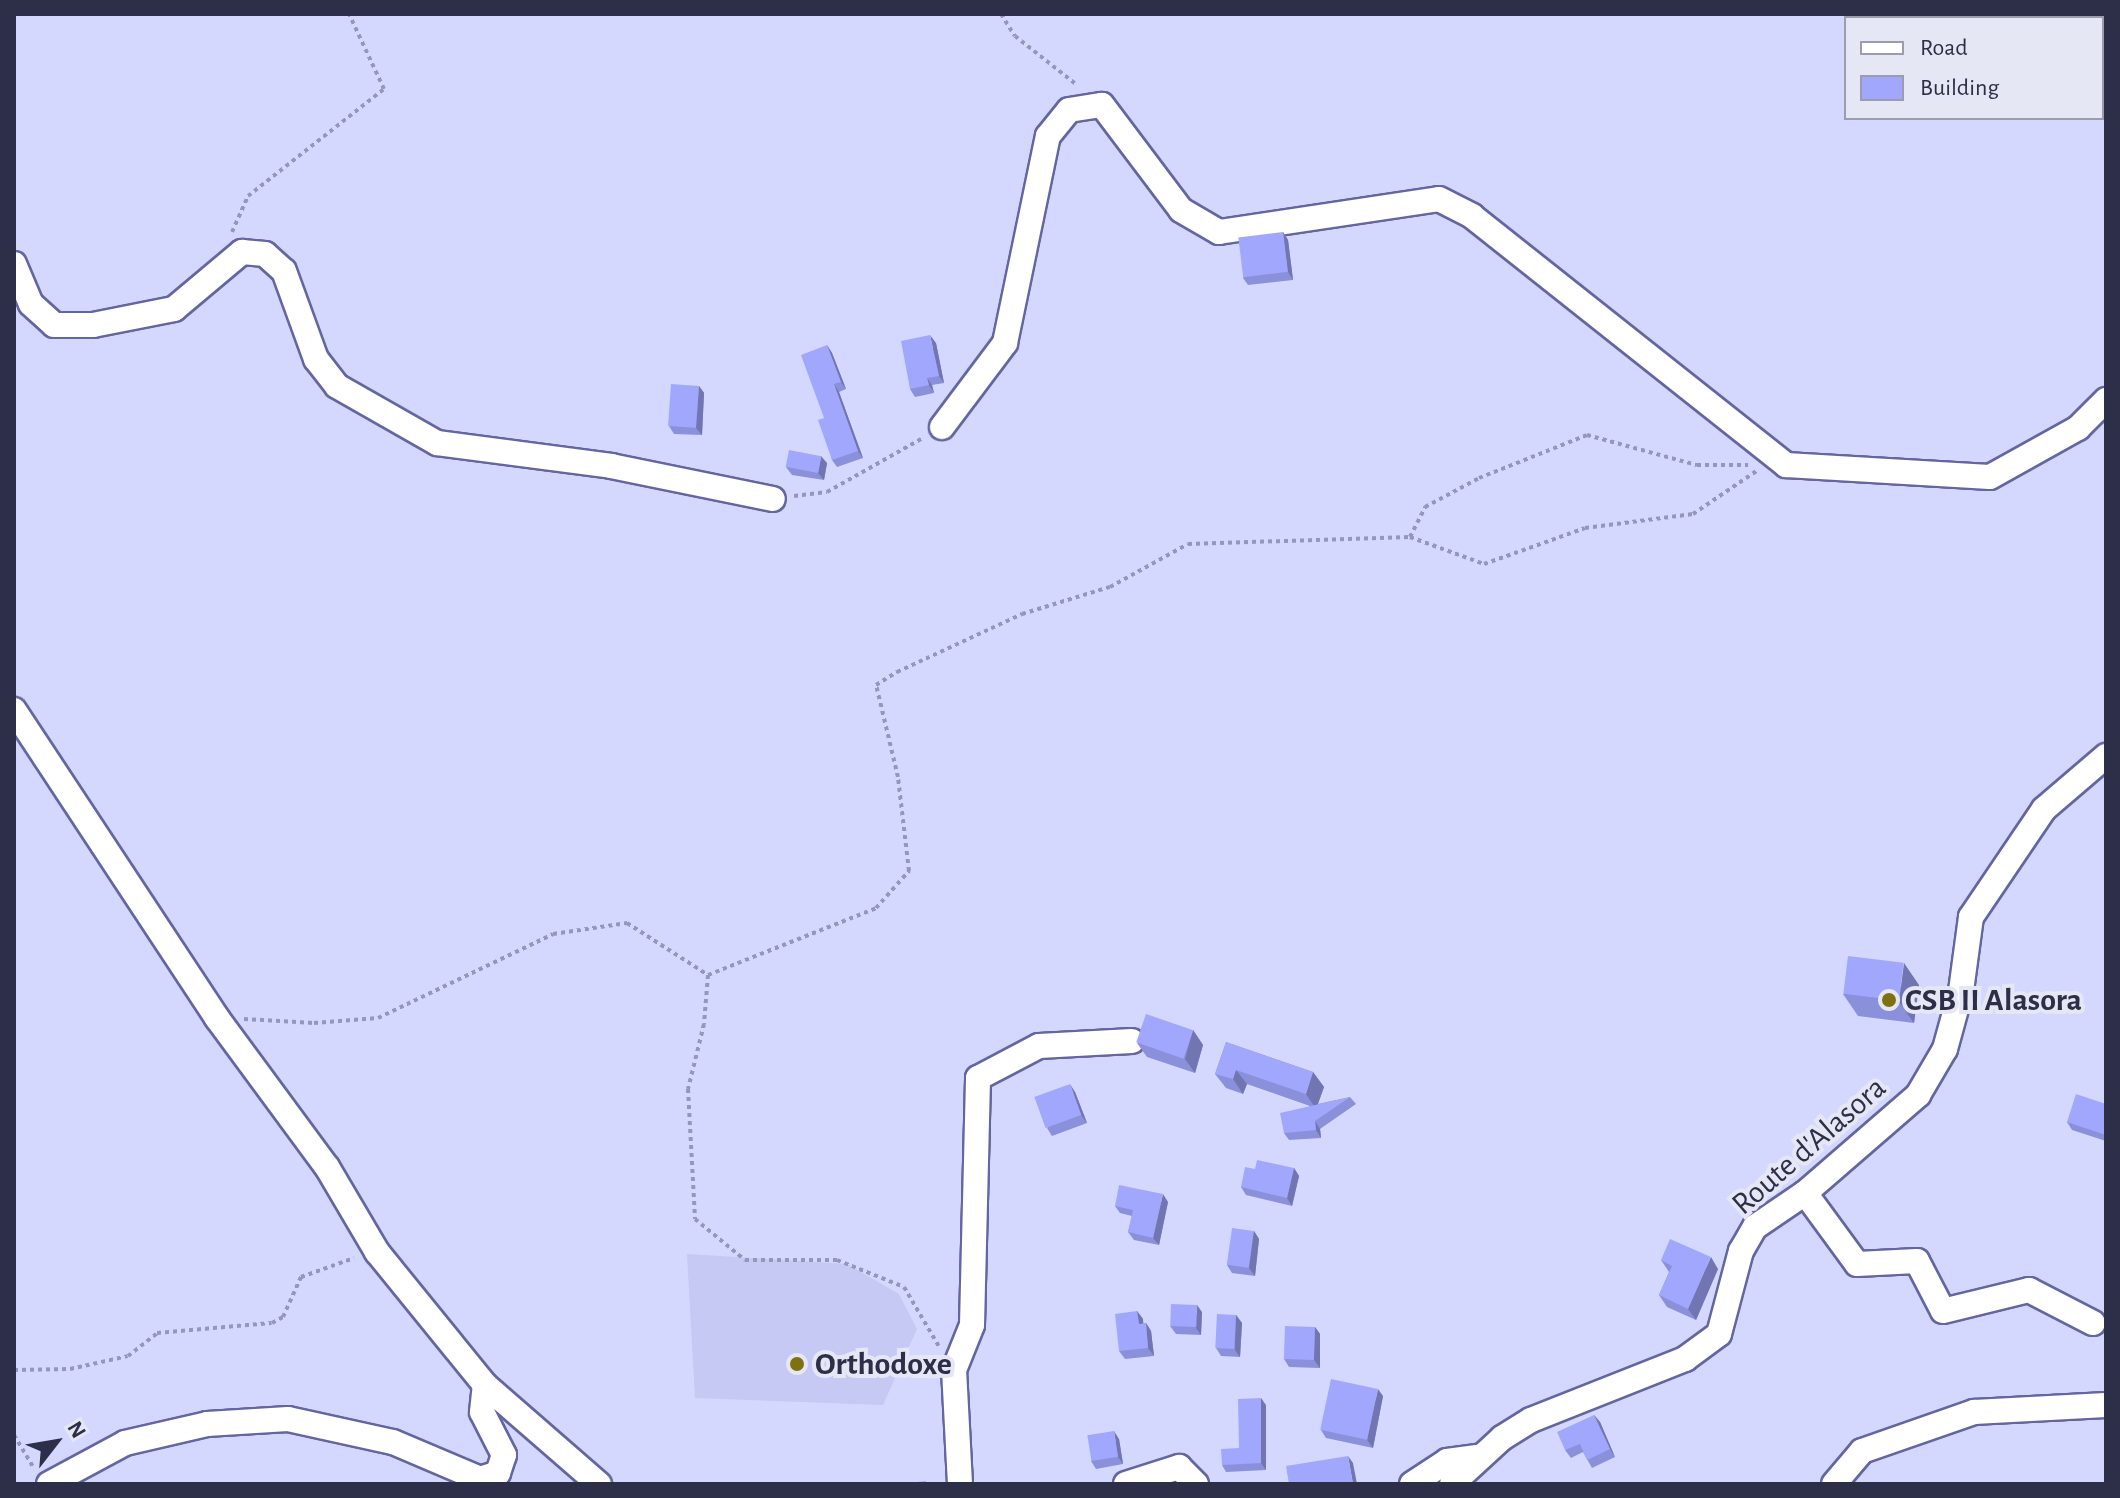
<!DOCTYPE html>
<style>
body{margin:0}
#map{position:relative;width:2120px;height:1498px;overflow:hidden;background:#d4d8ff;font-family:"Alegreya Sans",sans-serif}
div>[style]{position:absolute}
.built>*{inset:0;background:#c5c9f3}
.path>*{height:4px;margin-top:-2px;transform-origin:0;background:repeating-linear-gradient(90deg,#9497b9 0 4px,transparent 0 8px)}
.roads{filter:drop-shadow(2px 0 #6366a0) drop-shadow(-2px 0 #6366a0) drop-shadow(0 2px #6366a0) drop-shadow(0 -2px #6366a0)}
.minor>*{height:24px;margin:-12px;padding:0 12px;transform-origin:12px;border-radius:12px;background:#fff}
.wall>*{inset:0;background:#8b90da}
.shaded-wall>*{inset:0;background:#7175b2}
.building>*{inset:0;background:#a2a7fe;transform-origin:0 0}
.dots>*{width:22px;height:22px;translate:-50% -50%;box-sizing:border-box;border:4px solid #e5e7f4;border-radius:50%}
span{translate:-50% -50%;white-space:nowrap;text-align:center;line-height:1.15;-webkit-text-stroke:8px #e5e7f4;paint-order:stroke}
.poi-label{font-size:32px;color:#2d2e47;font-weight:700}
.left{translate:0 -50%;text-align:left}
.street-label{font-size:32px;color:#2d2e47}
.frame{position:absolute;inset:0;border:16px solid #2d2e47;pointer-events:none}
.legend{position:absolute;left:1844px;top:16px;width:260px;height:104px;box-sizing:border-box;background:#e5e7f4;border:2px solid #9b9daf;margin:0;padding:10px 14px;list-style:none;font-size:24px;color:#2d2e47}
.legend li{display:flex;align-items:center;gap:16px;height:40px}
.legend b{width:40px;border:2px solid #9b9daf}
.north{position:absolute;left:16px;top:1402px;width:80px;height:80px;-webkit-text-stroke:6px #e5e7f4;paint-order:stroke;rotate:59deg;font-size:22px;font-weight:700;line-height:32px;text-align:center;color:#2d2e47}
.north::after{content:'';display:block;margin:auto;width:28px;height:36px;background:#2d2e47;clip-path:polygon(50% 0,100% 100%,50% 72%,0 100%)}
</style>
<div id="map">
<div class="built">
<i style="clip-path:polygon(687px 1254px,847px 1264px,899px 1294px,917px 1329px,883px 1405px,695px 1398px)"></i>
</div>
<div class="path">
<i style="left:1001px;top:14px;width:26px;rotate:58deg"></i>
<i style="left:1015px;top:36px;width:79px;rotate:38.3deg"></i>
<i style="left:232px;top:232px;width:39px;rotate:-66deg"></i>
<i style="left:248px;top:196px;width:173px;rotate:-38.2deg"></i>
<i style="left:384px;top:89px;width:83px;rotate:-115deg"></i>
<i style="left:794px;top:496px;width:33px;rotate:-7deg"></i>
<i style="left:827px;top:492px;width:110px;rotate:-29.4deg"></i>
<i style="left:1410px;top:537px;width:79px;rotate:20deg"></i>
<i style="left:1484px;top:564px;width:107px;rotate:-19.6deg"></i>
<i style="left:1585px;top:528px;width:109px;rotate:-7.4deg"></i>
<i style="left:1693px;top:514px;width:78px;rotate:-34.1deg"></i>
<i style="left:708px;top:975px;width:181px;rotate:-21.7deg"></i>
<i style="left:876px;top:908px;width:50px;rotate:-48.3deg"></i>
<i style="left:909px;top:871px;width:95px;rotate:-96.7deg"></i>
<i style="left:898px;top:777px;width:95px;rotate:-103.4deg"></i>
<i style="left:876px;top:685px;width:25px;rotate:-32deg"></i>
<i style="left:897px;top:672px;width:138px;rotate:-24.9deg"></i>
<i style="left:1022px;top:614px;width:92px;rotate:-17.1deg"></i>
<i style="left:1110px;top:587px;width:89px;rotate:-28.9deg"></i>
<i style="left:1188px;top:544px;width:222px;rotate:-1.8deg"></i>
<i style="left:1410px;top:537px;width:34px;rotate:-63deg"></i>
<i style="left:1425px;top:507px;width:61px;rotate:-28.2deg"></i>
<i style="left:1479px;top:478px;width:116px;rotate:-21.7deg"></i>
<i style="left:1587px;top:435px;width:114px;rotate:15.3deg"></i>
<i style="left:1697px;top:465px;width:51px"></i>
<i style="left:244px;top:1019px;width:70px;rotate:3.3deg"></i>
<i style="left:314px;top:1023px;width:64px;rotate:-4.5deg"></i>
<i style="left:378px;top:1018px;width:194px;rotate:-25.6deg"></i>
<i style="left:553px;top:934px;width:75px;rotate:-8.5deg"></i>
<i style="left:627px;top:923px;width:96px;rotate:32.7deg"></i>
<i style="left:708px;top:975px;width:49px;rotate:94.7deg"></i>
<i style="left:704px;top:1024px;width:67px;rotate:103.8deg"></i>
<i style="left:688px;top:1089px;width:130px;rotate:86.9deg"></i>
<i style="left:695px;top:1219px;width:65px;rotate:39.4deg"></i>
<i style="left:745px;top:1260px;width:92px"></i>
<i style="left:837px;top:1260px;width:72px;rotate:21.9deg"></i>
<i style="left:904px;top:1287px;width:71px;rotate:59.5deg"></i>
<i style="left:14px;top:1370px;width:56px;rotate:-1deg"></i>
<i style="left:70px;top:1369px;width:59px;rotate:-12.6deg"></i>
<i style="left:128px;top:1356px;width:37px;rotate:-38deg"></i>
<i style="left:157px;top:1333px;width:115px;rotate:-5deg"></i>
<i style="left:272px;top:1323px;width:13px;rotate:-29deg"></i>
<i style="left:283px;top:1317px;width:44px;rotate:-65.8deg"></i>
<i style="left:301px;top:1277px;width:56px;rotate:-19.7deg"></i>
<i style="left:14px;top:1435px;width:39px;rotate:59deg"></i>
</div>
<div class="roads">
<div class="minor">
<i style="left:14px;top:264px;width:43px;rotate:67deg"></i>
<i style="left:31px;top:304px;width:31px;rotate:42deg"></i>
<i style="left:54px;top:325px;width:39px"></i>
<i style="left:93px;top:325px;width:83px;rotate:-11.2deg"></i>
<i style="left:174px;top:309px;width:89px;rotate:-40deg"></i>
<i style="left:242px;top:252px;width:23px;rotate:5deg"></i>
<i style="left:265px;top:254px;width:25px;rotate:42deg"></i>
<i style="left:284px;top:271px;width:94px;rotate:70deg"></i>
<i style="left:316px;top:359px;width:34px;rotate:52deg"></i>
<i style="left:337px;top:386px;width:115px;rotate:29.7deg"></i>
<i style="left:437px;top:443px;width:176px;rotate:7.5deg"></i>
<i style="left:611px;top:466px;width:165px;rotate:11.5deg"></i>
<i style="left:942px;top:427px;width:105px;rotate:-53.1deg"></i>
<i style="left:1005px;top:343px;width:211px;rotate:-78.3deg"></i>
<i style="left:1048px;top:136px;width:33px;rotate:-51deg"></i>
<i style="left:1069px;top:110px;width:33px;rotate:-9deg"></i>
<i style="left:1102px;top:105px;width:131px;rotate:53deg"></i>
<i style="left:1181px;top:210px;width:44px;rotate:30.1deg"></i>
<i style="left:1219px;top:232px;width:222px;rotate:-8.5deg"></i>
<i style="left:1439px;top:199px;width:37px;rotate:27deg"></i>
<i style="left:1472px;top:216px;width:401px;rotate:38.4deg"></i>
<i style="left:1786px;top:465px;width:204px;rotate:3.4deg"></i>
<i style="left:1990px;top:477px;width:101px;rotate:-29.1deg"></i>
<i style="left:2078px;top:428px;width:40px;rotate:-45deg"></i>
<i style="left:14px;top:710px;width:369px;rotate:56.6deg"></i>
<i style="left:217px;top:1018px;width:185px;rotate:53.6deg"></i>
<i style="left:327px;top:1167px;width:99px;rotate:59.5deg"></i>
<i style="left:377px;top:1252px;width:171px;rotate:50.9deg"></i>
<i style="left:485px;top:1385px;width:151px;rotate:41deg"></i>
<i style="left:1805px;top:1193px;width:88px;rotate:53.8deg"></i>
<i style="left:1857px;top:1264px;width:60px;rotate:-2.9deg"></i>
<i style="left:1917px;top:1261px;width:56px;rotate:62.5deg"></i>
<i style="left:1943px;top:1311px;width:89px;rotate:-13.7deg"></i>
<i style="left:2029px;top:1290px;width:72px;rotate:27.3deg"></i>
<i style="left:49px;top:1484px;width:86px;rotate:-28.3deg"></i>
<i style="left:125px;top:1443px;width:84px;rotate:-13deg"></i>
<i style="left:207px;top:1424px;width:81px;rotate:-3.5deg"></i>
<i style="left:288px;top:1419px;width:107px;rotate:12.4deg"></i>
<i style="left:393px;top:1442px;width:95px;rotate:23deg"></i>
<i style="left:480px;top:1479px;width:19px;rotate:-18deg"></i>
<i style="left:498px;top:1473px;width:19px;rotate:-72deg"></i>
<i style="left:504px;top:1455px;width:48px;rotate:-117.1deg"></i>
<i style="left:482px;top:1412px;width:27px;rotate:-84deg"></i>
<i style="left:960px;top:1484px;width:114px;rotate:-93deg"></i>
<i style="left:954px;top:1370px;width:48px;rotate:-68.2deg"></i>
<i style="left:972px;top:1325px;width:247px;rotate:-88.6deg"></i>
<i style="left:978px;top:1078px;width:69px;rotate:-27.7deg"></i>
<i style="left:1039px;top:1046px;width:93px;rotate:-3.1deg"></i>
<i style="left:1126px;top:1484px;width:56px;rotate:-17.8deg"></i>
<i style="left:1179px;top:1467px;width:24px;rotate:45deg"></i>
<i style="left:1412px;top:1484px;width:42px;rotate:-33.3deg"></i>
<i style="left:1447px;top:1461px;width:34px;rotate:-8deg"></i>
<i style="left:1452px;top:1484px;width:68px;rotate:-42.6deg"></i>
<i style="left:1502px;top:1438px;width:34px;rotate:-32deg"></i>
<i style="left:1531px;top:1420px;width:166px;rotate:-21.6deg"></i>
<i style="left:1685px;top:1359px;width:42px;rotate:-36.3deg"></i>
<i style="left:1719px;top:1334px;width:86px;rotate:-75.2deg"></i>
<i style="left:1741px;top:1251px;width:28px;rotate:-60deg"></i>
<i style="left:1755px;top:1227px;width:60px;rotate:-34.2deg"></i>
<i style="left:1805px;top:1193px;width:150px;rotate:-40.9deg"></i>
<i style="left:1918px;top:1095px;width:53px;rotate:-59.6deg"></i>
<i style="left:1945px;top:1049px;width:60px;rotate:-74.6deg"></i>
<i style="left:1961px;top:991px;width:75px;rotate:-82.3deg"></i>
<i style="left:1971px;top:917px;width:130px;rotate:-55.9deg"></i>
<i style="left:2044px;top:809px;width:82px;rotate:-40.5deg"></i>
<i style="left:1834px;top:1484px;width:43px;rotate:-49.7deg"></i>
<i style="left:1862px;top:1451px;width:119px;rotate:-19.2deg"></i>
<i style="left:1974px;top:1412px;width:132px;rotate:-3deg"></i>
</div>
</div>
<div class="wall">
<i style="clip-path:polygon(1283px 232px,1288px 240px,1293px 280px,1248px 285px,1243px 278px)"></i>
<i style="clip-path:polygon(936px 343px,944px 383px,932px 385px,934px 393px,915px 397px,910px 389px)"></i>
<i style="clip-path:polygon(827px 345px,832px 353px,846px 389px,839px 392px,863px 458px,837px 467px,832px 460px,824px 418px)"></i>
<i style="clip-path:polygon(699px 386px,704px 393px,702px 435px,674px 434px,669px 426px)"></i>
<i style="clip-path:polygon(827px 463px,824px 480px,792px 475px,786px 467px)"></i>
<i style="clip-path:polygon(1919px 985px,1914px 1023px,1858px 1016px,1843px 994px)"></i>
<i style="clip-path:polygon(1193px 1030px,1203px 1045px,1195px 1073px,1147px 1057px,1137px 1043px)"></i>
<i style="clip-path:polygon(1226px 1042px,1313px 1072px,1324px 1087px,1318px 1104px,1350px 1097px,1356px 1104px,1320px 1129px,1321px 1138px,1289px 1140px,1284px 1133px,1310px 1106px,1247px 1084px,1243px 1094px,1226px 1088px,1215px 1074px)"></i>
<i style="clip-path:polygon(1075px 1092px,1087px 1123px,1052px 1136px,1047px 1128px)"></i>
<i style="clip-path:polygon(2106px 1104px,2106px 1141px,2072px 1130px,2067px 1122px)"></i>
<i style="clip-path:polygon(1294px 1168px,1299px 1176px,1292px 1206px,1246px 1195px,1241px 1187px,1255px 1169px)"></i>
<i style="clip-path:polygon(1168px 1202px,1159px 1245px,1134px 1240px,1128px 1232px,1132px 1216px,1120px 1213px,1115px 1206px)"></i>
<i style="clip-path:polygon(1254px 1231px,1259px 1239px,1255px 1276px,1232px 1273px,1227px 1265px)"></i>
<i style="clip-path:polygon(1661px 1260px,1718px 1269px,1696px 1320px,1667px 1307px,1659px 1295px,1669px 1272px)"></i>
<i style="clip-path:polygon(1137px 1311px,1143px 1319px,1143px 1323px,1146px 1323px,1151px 1331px,1154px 1356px,1125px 1359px,1119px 1351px)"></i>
<i style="clip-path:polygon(1202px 1312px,1201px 1335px,1176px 1334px,1170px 1326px)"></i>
<i style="clip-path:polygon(1236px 1315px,1242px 1323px,1240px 1357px,1221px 1356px,1216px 1348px)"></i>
<i style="clip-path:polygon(1315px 1327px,1320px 1334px,1320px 1368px,1289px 1367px,1284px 1359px)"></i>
<i style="clip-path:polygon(1383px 1396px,1373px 1448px,1326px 1438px,1321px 1430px)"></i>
<i style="clip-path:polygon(1266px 1405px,1266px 1470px,1226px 1472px,1222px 1465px,1239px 1448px)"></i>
<i style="clip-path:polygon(1594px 1415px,1600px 1422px,1615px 1457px,1592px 1468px,1583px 1452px,1571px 1458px,1565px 1450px)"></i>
<i style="clip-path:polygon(1119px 1439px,1123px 1464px,1096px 1469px,1091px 1461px)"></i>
</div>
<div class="shaded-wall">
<i style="clip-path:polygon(1283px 232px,1288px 240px,1293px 280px,1288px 272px)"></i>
<i style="clip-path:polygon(930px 335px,936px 343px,944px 383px,939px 376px)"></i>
<i style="clip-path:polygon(827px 345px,832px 353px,846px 389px,841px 382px)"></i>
<i style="clip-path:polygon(927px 378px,932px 385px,934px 393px,929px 385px)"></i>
<i style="clip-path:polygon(834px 384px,839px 392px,863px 458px,858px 451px)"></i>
<i style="clip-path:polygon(699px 386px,704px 393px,702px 435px,696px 428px)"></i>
<i style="clip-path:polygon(821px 456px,827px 463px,824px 480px,818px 473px)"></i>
<i style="clip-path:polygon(1904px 963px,1919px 985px,1914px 1023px,1899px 1002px)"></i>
<i style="clip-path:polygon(1193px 1030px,1203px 1045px,1195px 1073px,1185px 1059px)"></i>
<i style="clip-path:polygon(1236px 1070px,1247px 1084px,1243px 1094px,1233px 1079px)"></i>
<i style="clip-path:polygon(1313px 1072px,1324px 1087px,1316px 1109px,1306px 1094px)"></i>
<i style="clip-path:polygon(1070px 1084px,1075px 1092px,1087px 1123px,1081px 1115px)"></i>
<i style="clip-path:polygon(1315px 1121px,1320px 1129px,1321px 1138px,1316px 1130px)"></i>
<i style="clip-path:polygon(1294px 1168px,1299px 1176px,1292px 1206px,1287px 1198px)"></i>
<i style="clip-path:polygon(1163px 1194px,1168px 1202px,1159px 1245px,1153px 1238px)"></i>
<i style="clip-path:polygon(1254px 1231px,1259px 1239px,1255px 1276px,1249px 1268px)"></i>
<i style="clip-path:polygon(1711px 1257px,1718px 1269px,1696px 1320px,1688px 1309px)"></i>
<i style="clip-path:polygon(1197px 1305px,1202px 1312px,1201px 1335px,1196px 1328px)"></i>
<i style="clip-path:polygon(1137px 1311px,1143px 1319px,1144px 1331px,1139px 1324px)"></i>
<i style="clip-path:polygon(1236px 1315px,1242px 1323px,1240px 1357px,1235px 1350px)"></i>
<i style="clip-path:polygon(1146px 1323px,1151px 1331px,1154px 1356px,1148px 1348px)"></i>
<i style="clip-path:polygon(1315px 1327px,1320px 1334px,1320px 1368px,1314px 1360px)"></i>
<i style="clip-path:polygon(1378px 1389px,1383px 1396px,1373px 1448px,1367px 1440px)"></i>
<i style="clip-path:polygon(1261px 1398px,1266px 1405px,1266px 1470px,1261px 1463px)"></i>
<i style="clip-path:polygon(1594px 1415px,1600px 1422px,1615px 1457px,1610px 1449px)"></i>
<i style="clip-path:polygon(1114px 1431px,1119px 1439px,1123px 1464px,1118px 1457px)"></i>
<i style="clip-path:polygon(1348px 1456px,1353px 1463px,1357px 1484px,1353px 1484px)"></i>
</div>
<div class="building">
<i style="left:1283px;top:232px;width:40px;height:45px;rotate:83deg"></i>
<i style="clip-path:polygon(930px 335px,939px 376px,927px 378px,929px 385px,910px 389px,901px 341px)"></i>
<i style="clip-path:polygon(827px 345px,841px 382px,834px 384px,858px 451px,832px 460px,818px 420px,824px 418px,801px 355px)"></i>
<i style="left:671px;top:384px;width:28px;height:42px;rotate:4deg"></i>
<i style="left:789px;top:450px;width:33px;height:17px;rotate:11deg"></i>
<i style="left:1848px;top:956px;width:56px;height:38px;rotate:7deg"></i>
<i style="left:1146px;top:1014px;width:50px;height:30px;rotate:19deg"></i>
<i style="clip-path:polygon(1226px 1042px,1313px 1072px,1306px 1094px,1236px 1070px,1233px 1079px,1215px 1074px)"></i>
<i style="left:1070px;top:1084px;width:33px;height:38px;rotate:70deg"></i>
<i style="clip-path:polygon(2076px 1094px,2106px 1104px,2106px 1135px,2067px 1122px)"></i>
<i style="clip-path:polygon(1350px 1097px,1315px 1121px,1316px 1130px,1284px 1133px,1280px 1113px)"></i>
<i style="clip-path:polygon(1257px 1160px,1294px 1168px,1287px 1198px,1241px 1187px,1245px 1167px,1255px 1169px)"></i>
<i style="clip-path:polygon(1119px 1185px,1163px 1194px,1153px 1238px,1128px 1232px,1133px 1210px,1115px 1206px)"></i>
<i style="left:1232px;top:1228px;width:22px;height:37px;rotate:8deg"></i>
<i style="clip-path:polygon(1670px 1239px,1711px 1257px,1688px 1309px,1659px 1295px,1672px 1266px,1661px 1260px)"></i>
<i style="left:1171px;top:1304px;width:26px;height:22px;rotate:2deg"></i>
<i style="clip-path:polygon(1137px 1311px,1139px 1324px,1146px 1323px,1148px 1348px,1119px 1351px,1115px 1314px)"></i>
<i style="left:1217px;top:1314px;width:19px;height:34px;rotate:3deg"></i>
<i style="left:1285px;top:1326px;width:30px;height:33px;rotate:2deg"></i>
<i style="left:1331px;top:1379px;width:48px;height:52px;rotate:12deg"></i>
<i style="clip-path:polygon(1261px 1398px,1261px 1463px,1222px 1465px,1221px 1449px,1239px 1448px,1238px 1399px)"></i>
<i style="clip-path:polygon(1594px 1415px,1610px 1449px,1587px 1460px,1580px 1444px,1565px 1450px,1557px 1432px)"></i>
<i style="left:1114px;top:1431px;width:26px;height:27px;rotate:81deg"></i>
<i style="clip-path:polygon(1348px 1456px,1353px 1484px,1289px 1484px,1286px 1466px)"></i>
<i style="clip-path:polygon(926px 1481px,926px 1484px,898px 1484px)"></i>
</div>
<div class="dots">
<i style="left:1889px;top:1000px;background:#7f7111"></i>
<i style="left:797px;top:1364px;background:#7f7111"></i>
</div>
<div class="poi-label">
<span class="left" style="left:1905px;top:1000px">CSB II Alasora</span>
<span class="left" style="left:815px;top:1364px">Orthodoxe</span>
</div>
<div class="street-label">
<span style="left:1809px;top:1146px;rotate:-41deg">Route d'Alasora</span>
</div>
<div class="frame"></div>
<ul class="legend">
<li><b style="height:10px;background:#fff"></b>Road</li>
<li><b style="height:22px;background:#a2a7fe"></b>Building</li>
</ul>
<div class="north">N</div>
</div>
